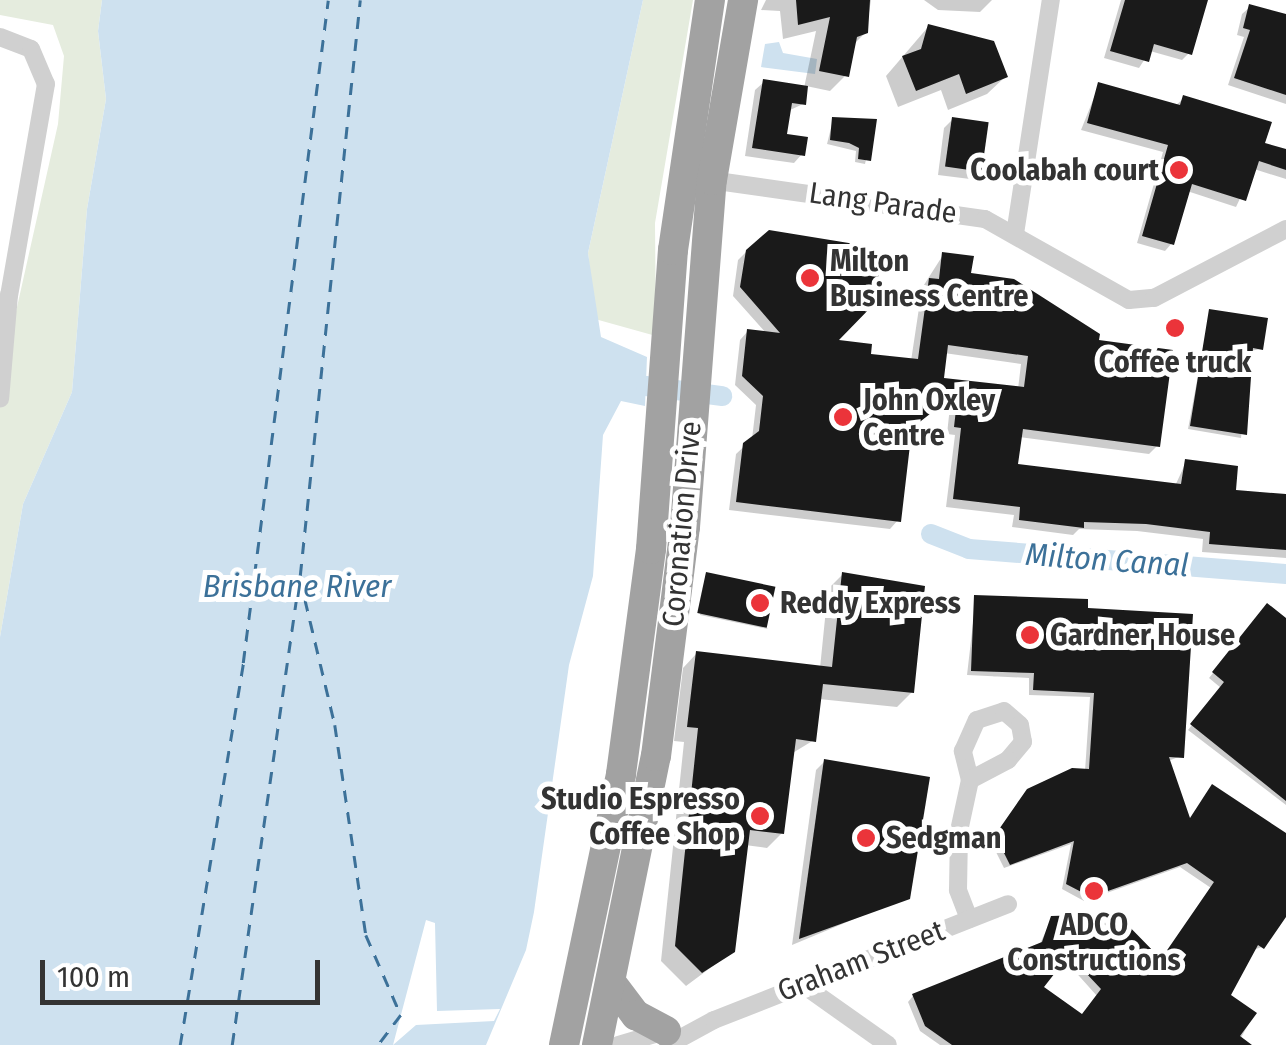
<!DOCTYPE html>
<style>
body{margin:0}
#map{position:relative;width:1286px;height:1045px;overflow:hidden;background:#fff;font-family:"Fira Sans Condensed",sans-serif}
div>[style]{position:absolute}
.green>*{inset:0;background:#e5ecde}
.water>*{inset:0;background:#cee1ef}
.pier>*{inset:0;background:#fff}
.shadow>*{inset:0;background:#0003}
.canal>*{height:20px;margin:-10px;padding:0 10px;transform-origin:10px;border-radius:10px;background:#cee1ef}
.ferry>*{height:2.5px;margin-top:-1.25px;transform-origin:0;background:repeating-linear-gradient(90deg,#3c7199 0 12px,transparent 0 22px)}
.building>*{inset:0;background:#1a1a1a;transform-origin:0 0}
.minor>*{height:18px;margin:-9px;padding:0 9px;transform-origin:9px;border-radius:9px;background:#d0d0d0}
.trunk>*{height:30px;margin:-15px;padding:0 15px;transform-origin:15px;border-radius:15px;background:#a2a2a2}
.dots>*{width:28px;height:28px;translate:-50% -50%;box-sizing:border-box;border:5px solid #fff;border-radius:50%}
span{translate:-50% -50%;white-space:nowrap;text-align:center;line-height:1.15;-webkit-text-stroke:10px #fff;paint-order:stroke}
.poi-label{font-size:30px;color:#333;font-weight:700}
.right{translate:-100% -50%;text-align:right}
.left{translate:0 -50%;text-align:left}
.street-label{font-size:30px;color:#333}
.water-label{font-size:32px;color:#3c7199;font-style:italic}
.scale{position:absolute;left:40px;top:960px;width:280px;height:45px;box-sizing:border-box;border:5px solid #333;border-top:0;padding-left:12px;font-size:30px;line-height:35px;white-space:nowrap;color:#333;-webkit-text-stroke:8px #fff;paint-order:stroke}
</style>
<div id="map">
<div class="green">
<i style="clip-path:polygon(0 0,102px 0,98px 31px,106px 99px,87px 209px,72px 392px,23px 504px,0 637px,0 383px,58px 124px,64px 56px,53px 25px,0 15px)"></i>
<i style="clip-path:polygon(643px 0,693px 0,655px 223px,656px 336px,595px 319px,588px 253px)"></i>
</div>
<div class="water">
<i style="clip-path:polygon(102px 0,643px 0,588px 253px,601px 337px,647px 357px,645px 406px,621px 401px,603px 435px,593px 576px,569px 665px,534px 912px,526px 950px,486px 1045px,0 1045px,0 637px,23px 504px,72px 392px,87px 209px,106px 99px,98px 31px)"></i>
<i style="clip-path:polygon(779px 42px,783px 53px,817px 59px,815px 74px,761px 67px,765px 44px)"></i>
</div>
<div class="pier">
<i style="clip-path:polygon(426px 920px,435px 923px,437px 1011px,500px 1009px,494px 1021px,416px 1025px,393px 1045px)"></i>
</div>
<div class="shadow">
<i style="clip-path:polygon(766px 0,871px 0,866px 32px,853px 45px,846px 75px,830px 91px,806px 86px,803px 104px,788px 111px,784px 136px,802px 154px,794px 163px,745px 156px,755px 90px,764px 82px,804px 88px,816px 31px,783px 39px,780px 11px,761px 10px)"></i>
<i style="clip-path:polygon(924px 0,992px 0,980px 12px,938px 10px)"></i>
<i style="clip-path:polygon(1121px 0,1206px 0,1189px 53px,1182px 60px,1150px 51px,1139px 68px,1104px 58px)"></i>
<i style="clip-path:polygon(1250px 7px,1286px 16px,1286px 104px,1228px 85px,1244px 37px,1237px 35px,1242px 14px)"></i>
<i style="clip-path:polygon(928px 27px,1005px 77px,987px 94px,948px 110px,941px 90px,898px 107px,886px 76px)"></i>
<i style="clip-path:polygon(1099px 85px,1175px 106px,1184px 98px,1262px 145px,1286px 152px,1286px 179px,1254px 169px,1236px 207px,1187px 191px,1172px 243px,1165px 251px,1137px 243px,1163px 152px,1081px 130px)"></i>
<i style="clip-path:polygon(953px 119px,979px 171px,970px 179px,938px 175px,944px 128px)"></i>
<i style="clip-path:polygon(833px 120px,874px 122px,865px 164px,855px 162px,856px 151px,827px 144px)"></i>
<i style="clip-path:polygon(evenodd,757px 241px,834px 342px,868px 356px,911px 361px,922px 288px,943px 255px,969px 275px,1097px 342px,1158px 445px,1149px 454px,1019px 437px,1015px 466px,1175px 486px,1186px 462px,1233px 492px,1286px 497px,1286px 558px,1202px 552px,1203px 539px,1137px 531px,1079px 529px,1073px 535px,1012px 527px,1014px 515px,946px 507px,955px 435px,947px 434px,951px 397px,910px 429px,898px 520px,890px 529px,729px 510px,736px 454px,752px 439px,756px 405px,735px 385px,740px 340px,748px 331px,766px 333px,733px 296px,738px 260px,757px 241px,944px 353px,1021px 364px,1018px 389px,941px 380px,944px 353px)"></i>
<i style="clip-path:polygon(1210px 311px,1261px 349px,1250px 351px,1241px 438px,1188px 429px)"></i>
<i style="clip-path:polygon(843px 574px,912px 692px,897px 707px,819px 699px,814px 740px,791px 754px,782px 833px,767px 848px,745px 845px,733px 951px,686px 986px,661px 961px,684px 742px,674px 741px,683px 668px,697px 653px,820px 668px,828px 589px)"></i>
<i style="clip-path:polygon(707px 575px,768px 629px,700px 615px)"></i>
<i style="clip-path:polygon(evenodd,976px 597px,1085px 611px,1181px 756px,1168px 761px,1188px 821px,1286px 838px,1286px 913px,1262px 947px,1253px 950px,1228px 996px,1254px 1014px,1237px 1045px,940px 1045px,920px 1031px,908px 1002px,913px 996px,1039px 946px,1052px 918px,1160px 962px,1211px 888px,1180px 867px,1084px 901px,1062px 889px,1071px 844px,1004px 868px,991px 842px,1022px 797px,1085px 771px,1090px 697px,1029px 695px,1029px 678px,967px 675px,976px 597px,1063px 958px,1097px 996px,1082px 1017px,1041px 988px,1063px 958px)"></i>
<i style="clip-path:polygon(1263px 611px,1286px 621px,1286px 805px,1188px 730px,1221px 688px,1209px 678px)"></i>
<i style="clip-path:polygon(824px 762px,907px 897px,792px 945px,816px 770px)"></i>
</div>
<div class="canal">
<i style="left:646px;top:386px;width:77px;rotate:7.5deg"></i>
<i style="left:931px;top:534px;width:41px;rotate:21.5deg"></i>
<i style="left:969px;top:549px;width:318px;rotate:4.5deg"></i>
</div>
<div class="ferry">
<i style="left:300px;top:578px;width:151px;rotate:76.6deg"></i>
<i style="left:335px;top:725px;width:212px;rotate:81.6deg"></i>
<i style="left:366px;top:935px;width:87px;rotate:66.4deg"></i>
<i style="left:401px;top:1015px;width:38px;rotate:127deg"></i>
<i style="left:180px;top:1045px;width:387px;rotate:-80.6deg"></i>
<i style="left:243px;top:663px;width:668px;rotate:-82.69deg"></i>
<i style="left:232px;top:1045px;width:474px;rotate:-81.8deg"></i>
<i style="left:300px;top:576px;width:579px;rotate:-84.05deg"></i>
</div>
<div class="building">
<i style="clip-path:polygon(796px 0,870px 0,868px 33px,857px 37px,849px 77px,819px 71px,830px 17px,798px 25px)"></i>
<i style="clip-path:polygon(1125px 0,1208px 0,1192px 55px,1154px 44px,1149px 62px,1110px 51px)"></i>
<i style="clip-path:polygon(1249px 4px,1286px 14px,1286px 95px,1234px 78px,1250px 30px,1243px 28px)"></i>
<i style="clip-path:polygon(928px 24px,994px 41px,1008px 77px,966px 94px,959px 74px,916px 91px,902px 56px,921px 49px)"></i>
<i style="clip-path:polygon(763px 79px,808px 86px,806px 105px,792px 103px,787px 134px,808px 137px,805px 156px,752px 148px)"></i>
<i style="clip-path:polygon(1098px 82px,1180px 105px,1183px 95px,1272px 122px,1265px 143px,1286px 149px,1286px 170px,1259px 161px,1246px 201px,1192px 184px,1174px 245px,1142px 236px,1168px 145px,1087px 123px)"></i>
<i style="clip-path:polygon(832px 117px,877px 119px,871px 161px,858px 159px,859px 148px,849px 143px,830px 140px)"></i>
<i style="left:952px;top:117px;width:37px;height:50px;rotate:8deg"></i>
<i style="clip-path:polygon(evenodd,769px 230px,861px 245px,872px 254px,880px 269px,875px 303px,839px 340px,872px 344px,871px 354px,918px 359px,929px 278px,939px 279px,942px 252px,974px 256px,971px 273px,1014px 279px,1100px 334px,1099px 340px,1173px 350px,1160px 447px,1023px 429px,1018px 464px,1181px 484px,1185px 459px,1238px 466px,1236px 490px,1286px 494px,1286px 550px,1209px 544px,1210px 532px,1146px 524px,1084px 522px,1084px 528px,1019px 520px,1020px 507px,953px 499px,961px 428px,954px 427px,958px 392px,912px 428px,901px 522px,736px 502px,743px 443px,759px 431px,763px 396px,742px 376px,747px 329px,780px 333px,740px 287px,746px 250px,769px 230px,948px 345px,1028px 356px,1024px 387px,944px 378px,948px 345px)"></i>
<i style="clip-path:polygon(1209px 309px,1268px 318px,1263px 350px,1253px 348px,1247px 435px,1190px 426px)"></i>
<i style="left:706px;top:572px;width:71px;height:42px;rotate:12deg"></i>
<i style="clip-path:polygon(842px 572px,925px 586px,914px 693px,823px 684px,816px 742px,796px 739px,784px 834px,750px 830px,735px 952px,702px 973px,675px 946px,698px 728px,687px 727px,696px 651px,832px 667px)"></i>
<i style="clip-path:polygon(evenodd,974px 595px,1088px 599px,1088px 608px,1193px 614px,1184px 758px,1169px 757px,1190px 818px,1212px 784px,1286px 833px,1286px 917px,1264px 949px,1258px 945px,1231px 995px,1257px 1013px,1240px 1036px,1252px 1045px,952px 1045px,925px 1026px,912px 994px,1042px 942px,1051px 916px,1117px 914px,1161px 959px,1214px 882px,1187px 863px,1091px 897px,1066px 884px,1074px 841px,1010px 865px,995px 835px,1027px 789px,1072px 768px,1089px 769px,1094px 693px,1033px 690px,1034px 673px,971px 671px,974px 595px,1069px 955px,1101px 989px,1082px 1014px,1044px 987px,1069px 955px)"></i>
<i style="clip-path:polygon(1267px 603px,1286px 618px,1286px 801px,1190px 724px,1224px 682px,1212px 672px)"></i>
<i style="clip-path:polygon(824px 759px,930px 777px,910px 899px,799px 939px)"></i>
</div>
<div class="minor">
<i style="left:0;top:37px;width:33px;rotate:21deg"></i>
<i style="left:31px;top:49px;width:38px;rotate:67deg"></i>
<i style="left:46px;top:84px;width:214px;rotate:99.9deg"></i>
<i style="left:9px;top:295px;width:104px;rotate:94.9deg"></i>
<i style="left:703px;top:179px;width:285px;rotate:8.1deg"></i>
<i style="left:985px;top:219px;width:165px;rotate:29.4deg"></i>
<i style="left:1129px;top:300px;width:25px;rotate:-5deg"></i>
<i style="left:1154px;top:298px;width:149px;rotate:-27.6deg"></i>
<i style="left:1015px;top:234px;width:237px;rotate:-81.3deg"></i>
<i style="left:969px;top:919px;width:31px;rotate:-111deg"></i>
<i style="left:958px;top:890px;width:59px;rotate:-89deg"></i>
<i style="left:959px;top:831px;width:52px;rotate:-77.8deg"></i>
<i style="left:970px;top:780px;width:30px;rotate:-104deg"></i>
<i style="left:963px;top:751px;width:34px;rotate:-66deg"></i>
<i style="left:977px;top:720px;width:28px;rotate:-18deg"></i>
<i style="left:1004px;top:711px;width:21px;rotate:41deg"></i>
<i style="left:1020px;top:725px;width:17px;rotate:80deg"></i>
<i style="left:1023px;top:742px;width:23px;rotate:130deg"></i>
<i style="left:1008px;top:760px;width:43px;rotate:152.2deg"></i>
<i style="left:802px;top:984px;width:105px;rotate:35.3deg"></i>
<i style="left:618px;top:1045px;width:49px;rotate:-16.6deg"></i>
<i style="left:668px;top:1045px;width:52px;rotate:-28.5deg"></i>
<i style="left:714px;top:1020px;width:316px;rotate:-21.5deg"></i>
</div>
<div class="trunk">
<i style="left:613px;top:985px;width:38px;rotate:53deg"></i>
<i style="left:636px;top:1015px;width:34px;rotate:28deg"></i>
<i style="left:564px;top:1045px;width:277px;rotate:-78.1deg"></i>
<i style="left:621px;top:774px;width:227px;rotate:-82.4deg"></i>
<i style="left:651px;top:549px;width:300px;rotate:-85.8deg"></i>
<i style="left:673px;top:250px;width:253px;rotate:-81.6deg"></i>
<i style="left:597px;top:1045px;width:295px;rotate:-78.5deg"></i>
<i style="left:656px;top:756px;width:231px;rotate:-82.8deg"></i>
<i style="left:685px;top:527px;width:348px;rotate:-85.6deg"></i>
<i style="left:712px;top:180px;width:183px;rotate:-80.2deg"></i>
</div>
<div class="dots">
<i style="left:1179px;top:170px;background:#eb343a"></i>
<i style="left:810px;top:278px;background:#eb343a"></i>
<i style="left:1175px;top:328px;background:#eb343a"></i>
<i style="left:843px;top:417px;background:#eb343a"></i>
<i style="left:760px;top:603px;background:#eb343a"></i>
<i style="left:1030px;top:635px;background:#eb343a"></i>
<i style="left:760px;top:816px;background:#eb343a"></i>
<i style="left:866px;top:838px;background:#eb343a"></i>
<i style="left:1094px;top:891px;background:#eb343a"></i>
</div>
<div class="poi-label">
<span class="right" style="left:1159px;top:170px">Coolabah court</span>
<span class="left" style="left:830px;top:278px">Milton<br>Business Centre</span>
<span style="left:1175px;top:362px">Coffee truck</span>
<span class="left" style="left:863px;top:417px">John Oxley<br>Centre</span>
<span class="left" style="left:780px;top:603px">Reddy Express</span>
<span class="left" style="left:1050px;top:635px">Gardner House</span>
<span class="right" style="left:740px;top:816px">Studio Espresso<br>Coffee Shop</span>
<span class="left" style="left:886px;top:838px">Sedgman</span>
<span style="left:1094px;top:942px">ADCO<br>Constructions</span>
</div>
<div class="street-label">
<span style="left:883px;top:203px;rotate:8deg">Lang Parade</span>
<span style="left:682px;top:524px;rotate:-85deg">Coronation Drive</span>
<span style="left:861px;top:961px;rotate:-21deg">Graham Street</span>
</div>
<div class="water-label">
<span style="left:1107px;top:560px;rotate:4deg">Milton Canal</span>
<span style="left:297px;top:586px">Brisbane River</span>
</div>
<div class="scale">100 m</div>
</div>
